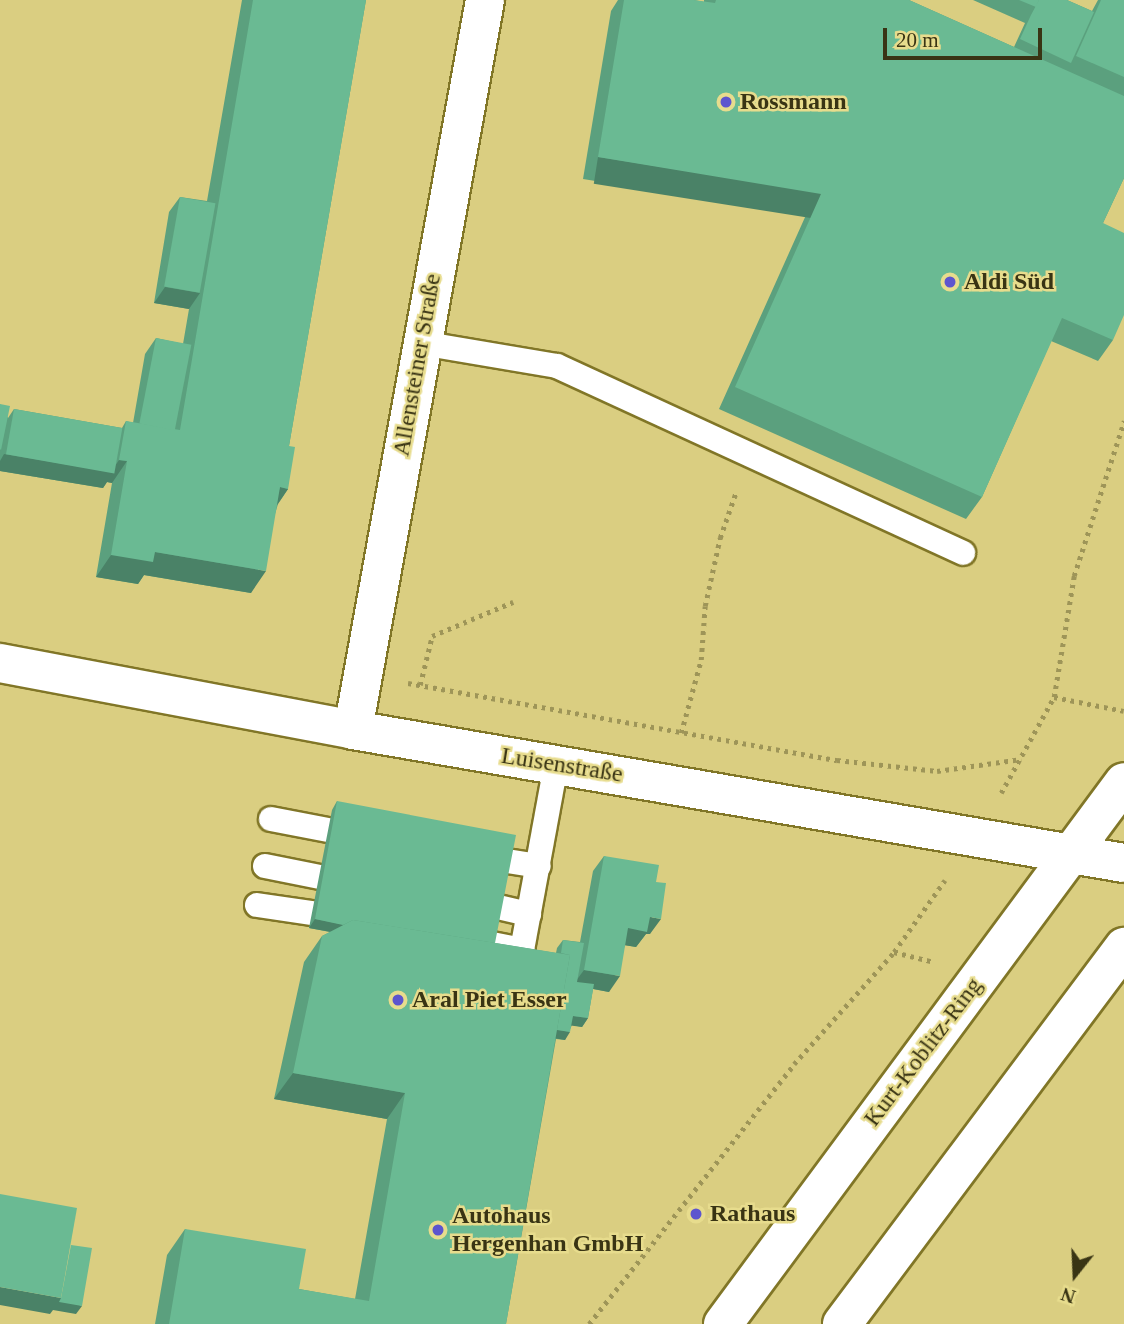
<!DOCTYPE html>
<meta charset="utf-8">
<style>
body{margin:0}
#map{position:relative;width:1124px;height:1324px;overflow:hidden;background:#dace81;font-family:Georgia,serif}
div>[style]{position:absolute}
.path>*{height:4.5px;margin-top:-2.25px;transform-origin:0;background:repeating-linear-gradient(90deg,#9e9558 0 3.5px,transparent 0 8.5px)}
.roads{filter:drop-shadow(2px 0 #817627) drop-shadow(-2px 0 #817627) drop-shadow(0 2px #817627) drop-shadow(0 -2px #817627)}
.lane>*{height:24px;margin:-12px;padding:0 12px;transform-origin:12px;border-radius:12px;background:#fff}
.street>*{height:38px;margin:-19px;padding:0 19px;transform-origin:19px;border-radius:19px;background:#fff}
.secondary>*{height:38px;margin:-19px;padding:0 19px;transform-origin:19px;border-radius:19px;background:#fff}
.primary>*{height:38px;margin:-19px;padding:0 19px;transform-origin:19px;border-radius:19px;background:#fff}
.wall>*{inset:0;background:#5ba07e}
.shaded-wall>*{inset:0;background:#4a8267;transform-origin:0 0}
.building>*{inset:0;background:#6aba93;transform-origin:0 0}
.dots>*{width:19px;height:19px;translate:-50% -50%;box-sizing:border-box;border:4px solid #e7dc8d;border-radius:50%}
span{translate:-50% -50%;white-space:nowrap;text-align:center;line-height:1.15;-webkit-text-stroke:5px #e7dc8d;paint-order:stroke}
.poi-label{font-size:24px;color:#393414;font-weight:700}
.left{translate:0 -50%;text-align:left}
.street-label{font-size:24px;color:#393414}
.north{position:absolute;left:1040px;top:1240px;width:70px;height:70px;-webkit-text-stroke:5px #e7dc8d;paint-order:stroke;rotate:198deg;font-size:19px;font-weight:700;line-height:28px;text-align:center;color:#393414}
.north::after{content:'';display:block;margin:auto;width:24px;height:32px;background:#393414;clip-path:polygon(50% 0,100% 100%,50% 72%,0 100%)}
.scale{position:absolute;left:883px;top:28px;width:159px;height:32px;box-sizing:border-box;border:4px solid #393414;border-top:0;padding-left:9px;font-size:21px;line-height:24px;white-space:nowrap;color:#393414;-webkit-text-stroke:5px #e7dc8d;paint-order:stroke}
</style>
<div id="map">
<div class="path">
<i style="left:408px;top:683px;width:436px;rotate:10.2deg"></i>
<i style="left:837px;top:760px;width:101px;rotate:6.3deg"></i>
<i style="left:937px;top:771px;width:85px;rotate:-8.1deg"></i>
<i style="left:420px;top:685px;width:50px;rotate:-76.2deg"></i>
<i style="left:432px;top:636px;width:88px;rotate:-22.8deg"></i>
<i style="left:1054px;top:697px;width:71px;rotate:11.3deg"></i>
<i style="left:681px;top:733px;width:76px;rotate:-74.7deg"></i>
<i style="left:701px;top:660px;width:54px;rotate:-85.8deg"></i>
<i style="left:705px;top:606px;width:70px;rotate:-77.6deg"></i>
<i style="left:720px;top:538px;width:49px;rotate:-70.8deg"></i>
<i style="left:1001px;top:793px;width:110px;rotate:-61.1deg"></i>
<i style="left:1054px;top:697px;width:123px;rotate:-80.6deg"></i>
<i style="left:1074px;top:576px;width:163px;rotate:-72.1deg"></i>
<i style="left:894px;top:952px;width:38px;rotate:14deg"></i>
<i style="left:589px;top:1324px;width:331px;rotate:-51.7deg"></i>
<i style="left:794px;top:1064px;width:150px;rotate:-48.2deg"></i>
<i style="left:894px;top:952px;width:88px;rotate:-54.7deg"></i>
</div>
<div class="roads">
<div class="lane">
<i style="left:421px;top:343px;width:138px;rotate:9.6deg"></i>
<i style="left:557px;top:366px;width:447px;rotate:24.7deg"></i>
<i style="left:271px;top:819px;width:58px;rotate:10.9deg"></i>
<i style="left:507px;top:861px;width:32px;rotate:9deg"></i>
<i style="left:265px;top:866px;width:56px;rotate:11.3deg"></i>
<i style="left:257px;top:905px;width:56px;rotate:8.3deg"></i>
<i style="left:498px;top:907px;width:32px;rotate:13deg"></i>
<i style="left:492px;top:944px;width:31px;rotate:11deg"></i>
<i style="left:522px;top:950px;width:189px;rotate:-79.6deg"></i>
</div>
<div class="street">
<i style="left:353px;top:730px;width:742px;rotate:-79.75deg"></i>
</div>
<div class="secondary">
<i style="left:0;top:663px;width:359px;rotate:10.7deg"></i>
<i style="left:353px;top:730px;width:782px;rotate:9.79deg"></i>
</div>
<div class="primary">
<i style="left:723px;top:1324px;width:674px;rotate:-53.5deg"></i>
<i style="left:842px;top:1324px;width:471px;rotate:-53.2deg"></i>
</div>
</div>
<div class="wall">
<i style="clip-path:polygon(242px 0,366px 0,289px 446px,288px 489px,278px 504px,251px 593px,144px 575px,138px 584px,96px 577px,112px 483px,107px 482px,103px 488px,0 471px,0 404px,8px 418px,14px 409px,122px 428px,126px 421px,133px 423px,145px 354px,156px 338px,183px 344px,189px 309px,154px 303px,169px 212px,180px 197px,207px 201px)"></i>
<i style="clip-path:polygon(618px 0,694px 0,704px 2px,704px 0,909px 0,1014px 47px,1025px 23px,973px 0,1067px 0,1092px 11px,1098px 0,1124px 0,1124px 178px,1103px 223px,1113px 340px,1098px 361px,1051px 341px,982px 497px,966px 519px,719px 409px,806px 215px,583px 179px,611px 11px)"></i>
<i style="clip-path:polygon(337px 801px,495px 943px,556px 953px,557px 948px,563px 940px,580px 942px,593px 871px,604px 856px,656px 882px,650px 934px,646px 934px,636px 947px,625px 945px,609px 992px,593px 989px,588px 1018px,582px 1027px,572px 1025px,565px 1040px,556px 1039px,506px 1324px,155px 1324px,167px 1255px,185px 1229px,299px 1289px,355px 1299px,387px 1119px,274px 1099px,304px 962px,322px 936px,330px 932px,309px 928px,332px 810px)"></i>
</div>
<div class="shaded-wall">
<i style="left:598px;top:157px;width:226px;height:27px;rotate:9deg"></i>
<i style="clip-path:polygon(165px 287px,200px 293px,189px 309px,154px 303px)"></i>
<i style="clip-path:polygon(4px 454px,111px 472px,119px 460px,127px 461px,112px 483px,107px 482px,103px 488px,0 471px,0 461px)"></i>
<i style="clip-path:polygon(280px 487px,288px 489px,273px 511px)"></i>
<i style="clip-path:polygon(155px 552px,266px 571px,251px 593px,144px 575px,138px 584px,96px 577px,111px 555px)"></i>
<i style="clip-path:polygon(650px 917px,661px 919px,650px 934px,646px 934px,636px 947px,617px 944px,628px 928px)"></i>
<i style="clip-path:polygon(315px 919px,376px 931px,370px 939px,309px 928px)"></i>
<i style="clip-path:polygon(584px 970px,620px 976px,609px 992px,573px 985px)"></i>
<i style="clip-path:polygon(573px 1016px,588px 1018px,582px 1027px,567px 1025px)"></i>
<i style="clip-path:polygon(548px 1028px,570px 1032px,565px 1040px,542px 1036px)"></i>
<i style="clip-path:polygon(293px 1073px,405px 1093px,387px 1119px,274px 1099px)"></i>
<i style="clip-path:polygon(0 1287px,61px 1298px,82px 1306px,76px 1314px,53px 1310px,50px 1314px,0 1305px)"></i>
</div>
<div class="building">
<i style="clip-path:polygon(253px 0,366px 0,289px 446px,295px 447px,288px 489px,280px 487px,266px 571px,155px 552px,153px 562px,111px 555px,127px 461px,119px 460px,126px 421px,180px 430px)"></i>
<i style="clip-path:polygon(624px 0,694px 0,715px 3px,716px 0,909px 0,1124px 96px,1124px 178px,1103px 223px,1124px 233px,1124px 315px,1113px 340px,1062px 318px,982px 497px,735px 387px,821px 194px,598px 157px)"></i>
<i style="clip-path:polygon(1019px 0,1039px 0,1036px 7px)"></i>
<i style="clip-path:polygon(1039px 0,1067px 0,1094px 12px,1071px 63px,1020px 39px,1031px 15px)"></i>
<i style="clip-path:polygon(1101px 0,1124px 0,1124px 77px,1076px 56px)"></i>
<i style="left:180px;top:197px;width:36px;height:91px;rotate:10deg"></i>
<i style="left:156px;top:338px;width:36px;height:87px;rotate:11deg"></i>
<i style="clip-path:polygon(0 404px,10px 406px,1px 450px,0 449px)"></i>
<i style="left:14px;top:409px;width:110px;height:46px;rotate:10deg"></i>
<i style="clip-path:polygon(337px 801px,516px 835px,495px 943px,353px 920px,343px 925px,315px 919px)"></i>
<i style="clip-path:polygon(604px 856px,659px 865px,656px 882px,666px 883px,661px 919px,650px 917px,647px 932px,628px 928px,620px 976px,584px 970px)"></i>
<i style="clip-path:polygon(353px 920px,570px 955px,506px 1324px,169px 1324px,185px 1229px,306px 1249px,299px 1289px,369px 1301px,405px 1093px,293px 1073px,322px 936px)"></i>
<i style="clip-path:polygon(563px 940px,584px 943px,577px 982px,594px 984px,588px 1018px,573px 1016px,570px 1032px,557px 1030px,570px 955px,561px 953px)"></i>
<i style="clip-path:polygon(0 1194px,77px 1208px,61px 1298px,0 1287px)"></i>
<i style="clip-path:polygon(71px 1245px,92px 1248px,82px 1306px,59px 1302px,61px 1298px)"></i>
</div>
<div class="dots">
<i style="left:726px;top:102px;background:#5d55ce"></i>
<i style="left:950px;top:282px;background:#5d55ce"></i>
<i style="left:398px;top:1000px;background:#5d55ce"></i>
<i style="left:696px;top:1214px;background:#5d55ce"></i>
<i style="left:438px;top:1230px;background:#5d55ce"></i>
</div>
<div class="poi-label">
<span class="left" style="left:740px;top:102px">Rossmann</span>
<span class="left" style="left:964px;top:282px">Aldi Süd</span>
<span class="left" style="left:412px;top:1000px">Aral Piet Esser</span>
<span class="left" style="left:710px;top:1214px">Rathaus</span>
<span class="left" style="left:452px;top:1230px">Autohaus<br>Hergenhan GmbH</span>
</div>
<div class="street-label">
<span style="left:417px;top:365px;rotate:-80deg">Allensteiner Straße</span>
<span style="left:562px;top:765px;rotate:9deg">Luisenstraße</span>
<span style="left:923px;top:1052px;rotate:-53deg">Kurt-Koblitz-Ring</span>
</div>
<div class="north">N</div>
<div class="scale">20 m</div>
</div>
